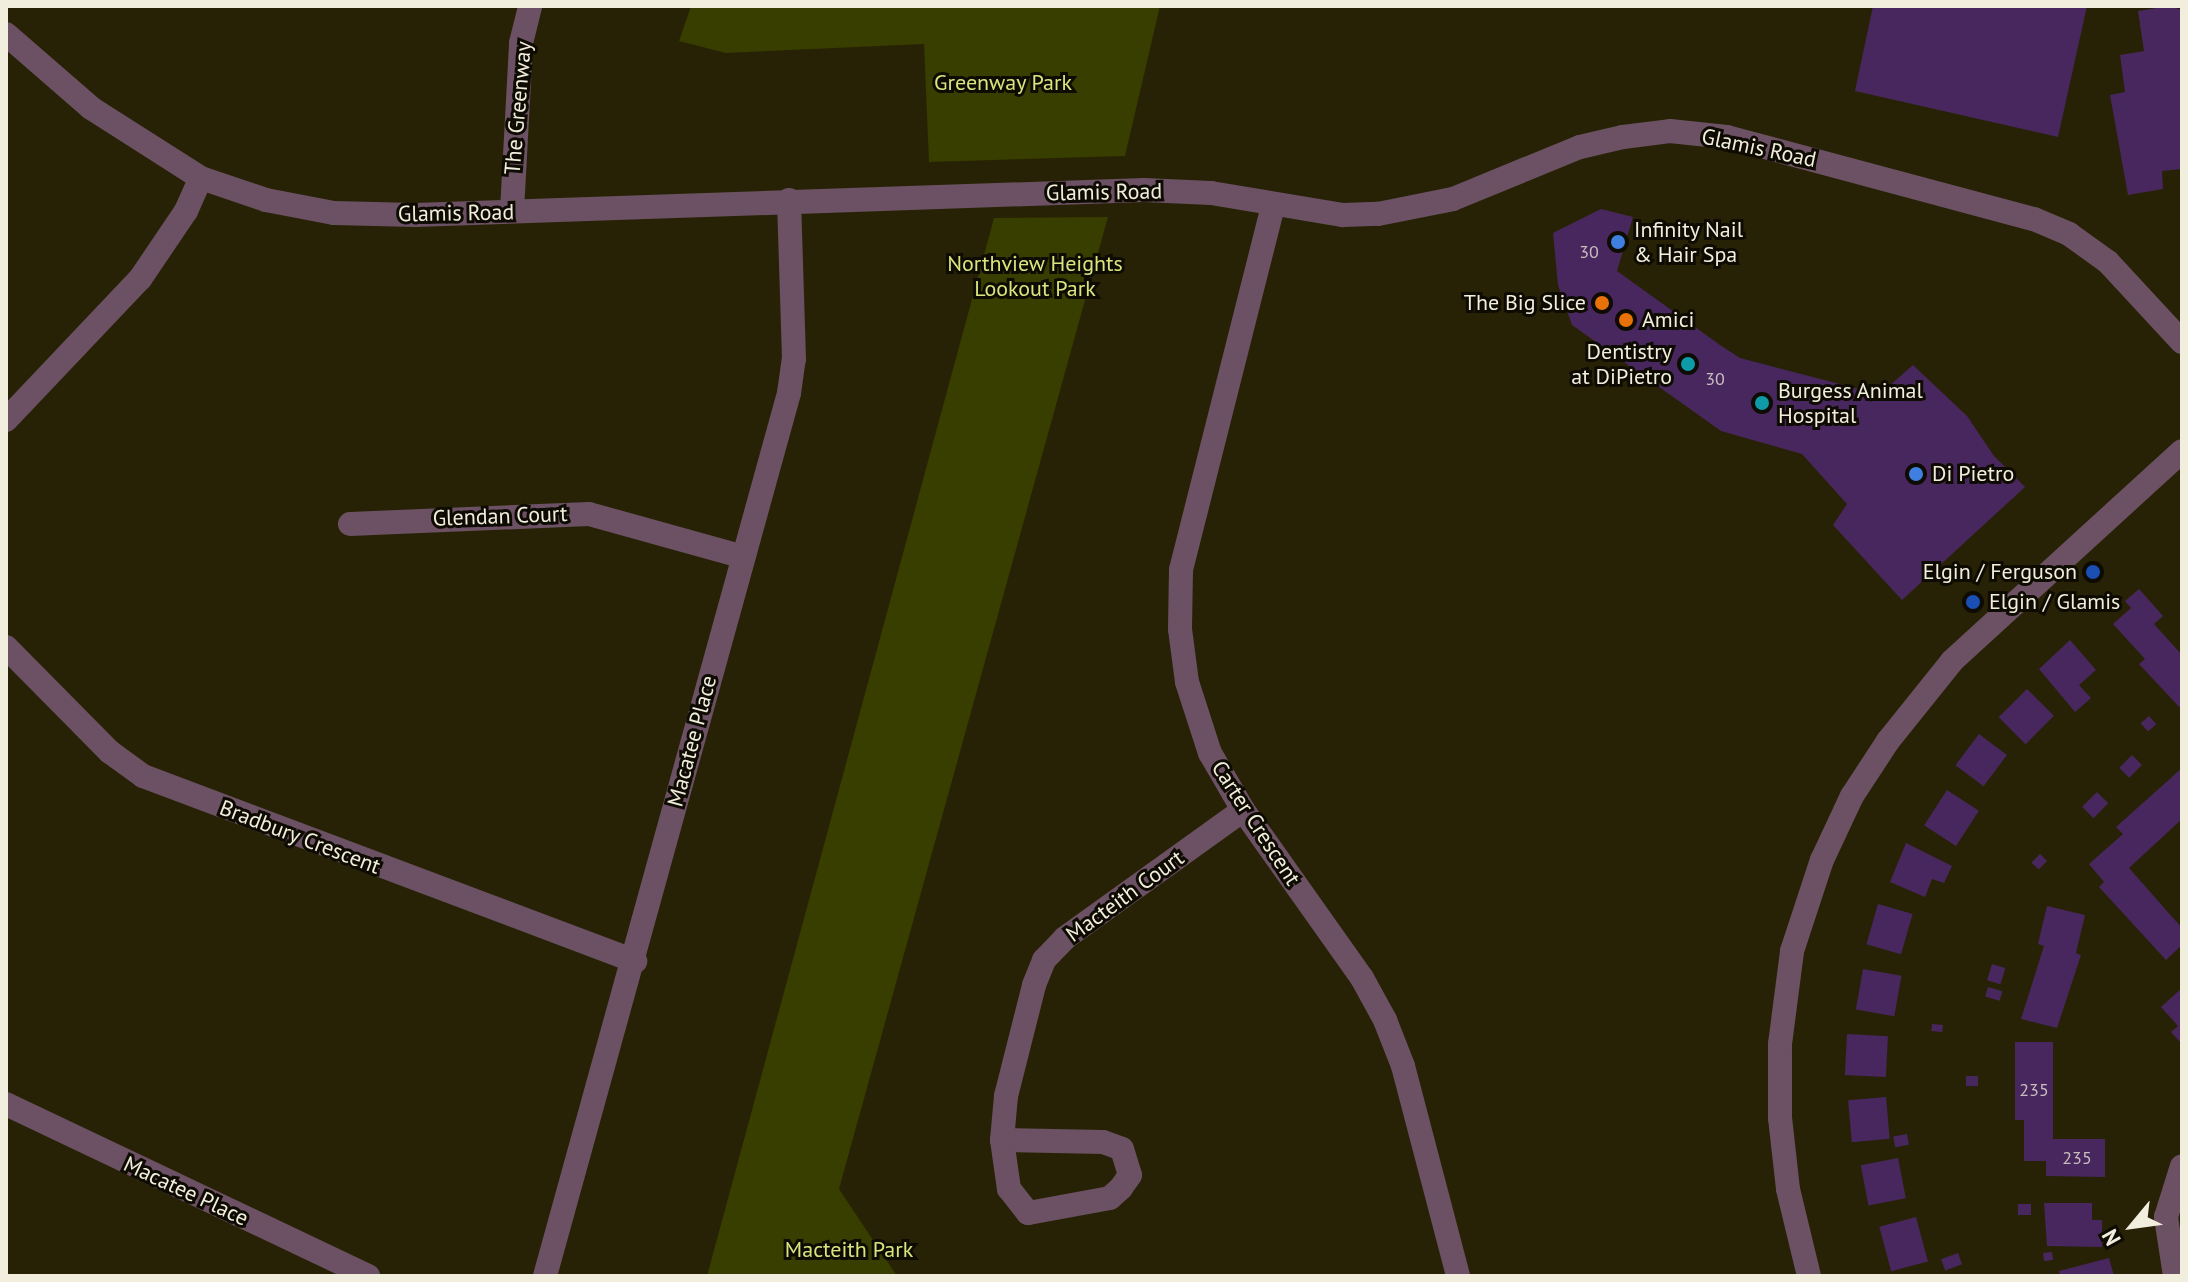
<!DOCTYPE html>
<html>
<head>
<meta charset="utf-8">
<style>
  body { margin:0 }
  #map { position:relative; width:2188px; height:1282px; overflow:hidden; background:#272205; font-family:"PT Sans",sans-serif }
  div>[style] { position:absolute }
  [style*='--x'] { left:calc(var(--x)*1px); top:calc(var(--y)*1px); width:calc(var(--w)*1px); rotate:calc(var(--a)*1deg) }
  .green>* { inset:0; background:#383d00 }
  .building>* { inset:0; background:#48275f; transform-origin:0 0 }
  .minor>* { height:24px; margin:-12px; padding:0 12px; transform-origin:12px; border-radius:12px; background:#6b5163 }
  .dots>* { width:22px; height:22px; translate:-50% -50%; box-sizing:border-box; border:4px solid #0e0b02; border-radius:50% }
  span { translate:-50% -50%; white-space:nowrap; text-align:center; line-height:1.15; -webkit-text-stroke:6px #0e0b02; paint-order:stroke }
  .number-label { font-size:18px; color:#c8bcbe }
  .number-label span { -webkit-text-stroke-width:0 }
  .park-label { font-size:22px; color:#d9e57e }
  .street-label { font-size:22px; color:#f2eede }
  .poi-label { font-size:22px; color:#f2eede }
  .left { translate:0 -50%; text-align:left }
  .right { translate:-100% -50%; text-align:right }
  .frame { position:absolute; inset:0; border:8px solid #f2eede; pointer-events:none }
  .north { position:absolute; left:2092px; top:1186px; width:80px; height:80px; -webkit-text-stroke:6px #0e0b02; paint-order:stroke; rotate:241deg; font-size:22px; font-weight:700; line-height:32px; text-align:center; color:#f2eede }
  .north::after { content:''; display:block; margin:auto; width:28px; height:36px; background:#f2eede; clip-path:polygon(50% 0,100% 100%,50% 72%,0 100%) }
</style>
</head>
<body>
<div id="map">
  <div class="green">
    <i style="clip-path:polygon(691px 6px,1160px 6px,1125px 156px,929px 162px,924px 44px,726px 53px,679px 41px)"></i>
    <i style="clip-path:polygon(1108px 217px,839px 1189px,897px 1276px,707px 1276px,994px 218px)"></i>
  </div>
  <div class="building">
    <i style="clip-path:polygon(1873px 6px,2087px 6px,2058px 137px,1855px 91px)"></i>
    <i style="clip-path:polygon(2169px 6px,2182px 10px,2182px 169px,2162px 171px,2163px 189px,2128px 195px,2110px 95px,2125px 92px,2120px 55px,2144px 51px,2138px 11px)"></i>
    <i style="clip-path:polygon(1601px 209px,1633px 217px,1617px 271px,1720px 345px,1740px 358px,1859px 389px,1871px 402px,1913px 365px,1967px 416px,1994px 456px,2025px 487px,1902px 600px,1833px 525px,1847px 504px,1802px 454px,1721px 431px,1572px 325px,1558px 285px,1553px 233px)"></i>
    <i style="clip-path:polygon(2139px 589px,2163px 616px,2154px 624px,2182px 655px,2182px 710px,2139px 664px,2145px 659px,2113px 624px,2131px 608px,2125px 601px)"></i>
    <i style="clip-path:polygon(2070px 640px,2096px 670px,2079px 685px,2091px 698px,2075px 712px,2039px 669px)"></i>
    <i style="left:2027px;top:689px;width:38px;height:40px;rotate:45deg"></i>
    <i style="left:2149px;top:716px;width:11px;height:11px;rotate:49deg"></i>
    <i style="left:1979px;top:734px;width:35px;height:39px;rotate:37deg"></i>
    <i style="left:2132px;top:755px;width:14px;height:18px;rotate:45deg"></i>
    <i style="clip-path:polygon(2182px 768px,2182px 819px,2129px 868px,2182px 928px,2182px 945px,2166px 960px,2099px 887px,2104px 882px,2089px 864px,2123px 834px,2116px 827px)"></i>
    <i style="left:1947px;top:790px;width:38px;height:42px;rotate:33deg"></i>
    <i style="left:2097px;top:792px;width:16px;height:21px;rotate:45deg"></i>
    <i style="clip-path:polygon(1906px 843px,1952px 866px,1944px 883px,1932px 879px,1925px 897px,1890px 882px)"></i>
    <i style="left:2040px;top:854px;width:10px;height:12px;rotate:45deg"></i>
    <i style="left:1878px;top:904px;width:36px;height:42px;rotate:16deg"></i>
    <i style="clip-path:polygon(2047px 906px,2085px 915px,2076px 953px,2081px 955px,2057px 1028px,2021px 1019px,2044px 946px,2038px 944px)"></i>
    <i style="left:1992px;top:964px;width:14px;height:17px;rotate:17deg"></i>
    <i style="left:1863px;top:969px;width:39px;height:41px;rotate:10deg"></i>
    <i style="left:1988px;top:987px;width:15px;height:10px;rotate:16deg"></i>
    <i style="clip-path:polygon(2182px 988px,2182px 1044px,2171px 1032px,2178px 1026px,2161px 1007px)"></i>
    <i style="left:1932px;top:1024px;width:11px;height:7px;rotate:5deg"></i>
    <i style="left:1847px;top:1034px;width:41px;height:41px;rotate:3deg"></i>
    <i style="clip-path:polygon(2015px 1042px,2053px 1042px,2053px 1139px,2105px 1139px,2105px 1177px,2046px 1176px,2046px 1161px,2024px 1161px,2024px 1120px,2015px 1120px)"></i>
    <i style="left:1966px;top:1076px;width:12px;height:10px"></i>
    <i style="left:1886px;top:1097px;width:42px;height:38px;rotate:85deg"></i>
    <i style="left:1907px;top:1134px;width:11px;height:14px;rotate:80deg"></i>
    <i style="left:1898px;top:1158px;width:41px;height:38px;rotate:79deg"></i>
    <i style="clip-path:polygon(2044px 1203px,2092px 1203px,2092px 1220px,2102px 1220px,2102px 1247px,2047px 1246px)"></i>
    <i style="left:2018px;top:1204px;width:13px;height:11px"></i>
    <i style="left:1916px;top:1217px;width:46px;height:38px;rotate:75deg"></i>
    <i style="left:2052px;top:1252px;width:8px;height:9px;rotate:83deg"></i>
    <i style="left:1958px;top:1253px;width:12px;height:18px;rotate:70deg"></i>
    <i style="clip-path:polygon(2109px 1258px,2114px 1276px,2060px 1276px,2059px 1271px)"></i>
  </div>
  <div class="minor">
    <i style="--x:6;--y:34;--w:113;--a:41"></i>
    <i style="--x:91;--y:108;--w:130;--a:32.5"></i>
    <i style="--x:201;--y:178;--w:69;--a:18.7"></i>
    <i style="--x:266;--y:200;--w:69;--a:10.8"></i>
    <i style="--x:334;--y:213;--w:81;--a:1.4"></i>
    <i style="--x:415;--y:215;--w:729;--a:-1.96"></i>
    <i style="--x:1144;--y:190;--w:67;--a:2.6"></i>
    <i style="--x:1211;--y:193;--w:134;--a:9.5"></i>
    <i style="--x:1343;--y:215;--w:35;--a:-2"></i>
    <i style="--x:1378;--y:214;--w:76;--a:-11.3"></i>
    <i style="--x:1453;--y:199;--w:137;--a:-22.3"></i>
    <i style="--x:1580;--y:147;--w:44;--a:-13.1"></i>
    <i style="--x:1623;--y:137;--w:47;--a:-7.3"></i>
    <i style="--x:1670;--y:131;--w:57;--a:6"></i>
    <i style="--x:1727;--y:137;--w:318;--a:15"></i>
    <i style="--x:2034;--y:219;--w:38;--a:23"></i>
    <i style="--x:2069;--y:234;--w:48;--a:35.7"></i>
    <i style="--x:2108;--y:262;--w:109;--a:47.2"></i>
    <i style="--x:1273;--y:206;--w:375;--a:104.2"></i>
    <i style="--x:1181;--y:570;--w:59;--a:91"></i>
    <i style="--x:1180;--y:629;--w:53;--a:82.5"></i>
    <i style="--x:1187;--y:682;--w:75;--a:72.1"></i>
    <i style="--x:1210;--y:753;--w:66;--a:59.9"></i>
    <i style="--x:1243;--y:810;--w:206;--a:54.7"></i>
    <i style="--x:1362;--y:978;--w:48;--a:61.3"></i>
    <i style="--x:1385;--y:1020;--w:49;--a:68.6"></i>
    <i style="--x:1403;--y:1066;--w:217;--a:75.3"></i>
    <i style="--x:512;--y:211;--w:168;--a:-86.9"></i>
    <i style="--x:521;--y:43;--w:38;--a:-76"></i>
    <i style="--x:6;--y:420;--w:195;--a:-46.5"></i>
    <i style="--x:140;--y:279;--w:82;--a:-55.9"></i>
    <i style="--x:186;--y:211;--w:36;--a:-66"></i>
    <i style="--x:350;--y:524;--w:239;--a:-2.4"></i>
    <i style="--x:589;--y:514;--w:157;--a:15.5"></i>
    <i style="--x:6;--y:647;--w:148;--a:45.3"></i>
    <i style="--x:110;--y:752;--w:41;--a:36"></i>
    <i style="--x:143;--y:776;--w:526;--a:20.61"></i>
    <i style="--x:6;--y:1104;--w:401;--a:25.4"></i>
    <i style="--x:1002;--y:1140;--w:101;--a:1.1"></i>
    <i style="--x:1103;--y:1142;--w:20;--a:20"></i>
    <i style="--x:1122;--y:1149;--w:27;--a:73"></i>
    <i style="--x:1130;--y:1175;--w:16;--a:125"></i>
    <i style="--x:1121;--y:1188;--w:15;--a:138"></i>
    <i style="--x:1110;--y:1198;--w:83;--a:169.6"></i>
    <i style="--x:1028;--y:1213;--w:31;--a:-128"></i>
    <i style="--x:1009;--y:1189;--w:49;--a:-98.1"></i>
    <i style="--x:1002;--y:1140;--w:44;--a:-84.8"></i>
    <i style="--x:1006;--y:1096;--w:114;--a:-75.8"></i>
    <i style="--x:1034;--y:985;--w:27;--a:-68"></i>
    <i style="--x:1044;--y:960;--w:30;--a:-46"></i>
    <i style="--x:1065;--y:938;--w:219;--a:-35.7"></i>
    <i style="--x:545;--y:1276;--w:916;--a:-74.55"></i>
    <i style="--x:789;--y:393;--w:34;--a:-82"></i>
    <i style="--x:794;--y:359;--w:159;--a:-91.8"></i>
    <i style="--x:1809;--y:1276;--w:89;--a:-103.6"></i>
    <i style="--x:1788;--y:1189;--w:71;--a:-96.4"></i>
    <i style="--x:1780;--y:1118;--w:74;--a:-90"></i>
    <i style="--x:1780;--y:1044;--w:94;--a:-82.6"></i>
    <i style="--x:1792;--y:951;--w:96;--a:-71.8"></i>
    <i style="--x:1822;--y:860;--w:71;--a:-64.9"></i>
    <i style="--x:1852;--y:796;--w:66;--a:-56.8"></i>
    <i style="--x:1888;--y:741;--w:102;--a:-51.3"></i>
    <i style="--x:1952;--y:661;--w:311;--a:-42.4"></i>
    <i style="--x:2175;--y:1276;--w:60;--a:-98.7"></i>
    <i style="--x:2166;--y:1217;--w:53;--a:-72.6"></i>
  </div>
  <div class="dots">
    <i style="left:1618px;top:242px;background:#3f7fe0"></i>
    <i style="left:1602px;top:303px;background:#e8710a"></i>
    <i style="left:1626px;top:320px;background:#e8710a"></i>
    <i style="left:1688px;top:364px;background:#0f9aa8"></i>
    <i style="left:1762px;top:403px;background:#0f9aa8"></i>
    <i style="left:1916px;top:474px;background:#3f7fe0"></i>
    <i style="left:2093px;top:572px;background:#1a4fb4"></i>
    <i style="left:1973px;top:602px;background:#1a4fb4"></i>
  </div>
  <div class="number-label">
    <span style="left:1589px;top:252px">30</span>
    <span style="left:1715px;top:379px">30</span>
    <span style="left:2034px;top:1090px">235</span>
    <span style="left:2077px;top:1158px">235</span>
  </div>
  <div class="park-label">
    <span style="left:1003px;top:83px">Greenway Park</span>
    <span style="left:1035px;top:276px">Northview Heights<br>Lookout Park</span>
    <span style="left:849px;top:1250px">Macteith Park</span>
  </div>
  <div class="street-label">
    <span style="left:518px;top:108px;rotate:-85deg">The Greenway</span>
    <span style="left:1759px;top:148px;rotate:12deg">Glamis Road</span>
    <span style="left:1104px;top:192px;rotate:-1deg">Glamis Road</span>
    <span style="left:456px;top:213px;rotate:-1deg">Glamis Road</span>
    <span style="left:500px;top:516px;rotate:-2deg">Glendan Court</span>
    <span style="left:692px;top:741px;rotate:-75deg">Macatee Place</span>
    <span style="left:1256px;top:823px;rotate:57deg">Carter Crescent</span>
    <span style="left:300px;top:837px;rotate:21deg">Bradbury Crescent</span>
    <span style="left:1125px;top:896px;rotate:-36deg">Macteith Court</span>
    <span style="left:186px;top:1191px;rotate:25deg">Macatee Place</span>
  </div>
  <div class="poi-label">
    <span class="left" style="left:1634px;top:242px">Infinity Nail<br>&amp; Hair Spa</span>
    <span class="right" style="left:1586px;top:303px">The Big Slice</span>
    <span class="left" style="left:1642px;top:320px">Amici</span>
    <span class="right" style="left:1672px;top:364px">Dentistry<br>at DiPietro</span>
    <span class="left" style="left:1778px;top:403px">Burgess Animal<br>Hospital</span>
    <span class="left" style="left:1932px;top:474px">Di Pietro</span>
    <span class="right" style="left:2077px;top:572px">Elgin / Ferguson</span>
    <span class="left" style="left:1989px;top:602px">Elgin / Glamis</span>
  </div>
  <div class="frame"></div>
  <div class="north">N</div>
</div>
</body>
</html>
